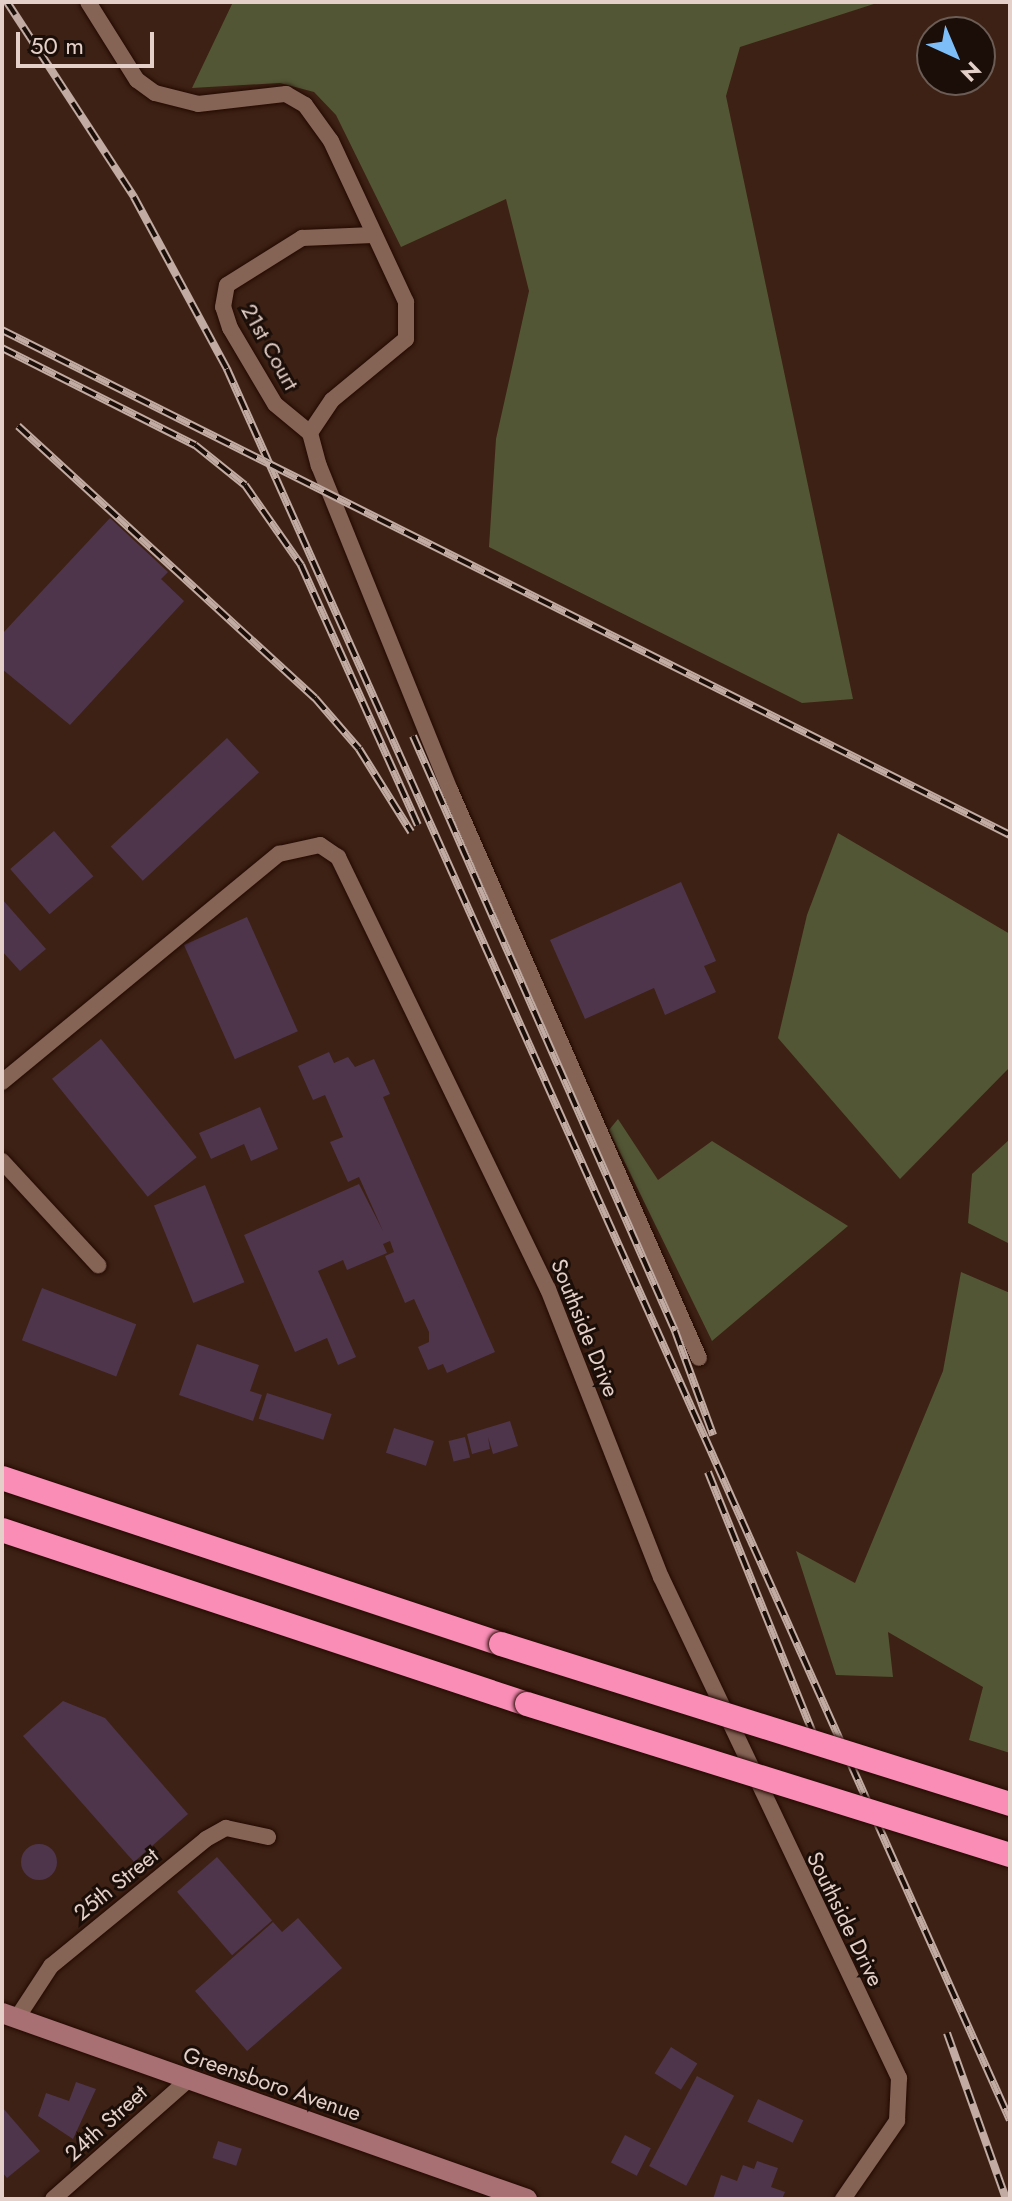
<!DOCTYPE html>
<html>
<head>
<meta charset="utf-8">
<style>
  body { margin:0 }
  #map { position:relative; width:1012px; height:2201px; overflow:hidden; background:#3d2114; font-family:Jost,sans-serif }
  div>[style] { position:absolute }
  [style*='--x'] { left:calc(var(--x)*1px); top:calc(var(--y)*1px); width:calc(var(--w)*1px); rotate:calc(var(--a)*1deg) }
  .forest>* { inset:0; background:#525635 }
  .building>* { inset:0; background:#4e354b; transform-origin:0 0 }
  .round { border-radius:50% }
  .roads { filter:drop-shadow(0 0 2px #230901) drop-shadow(0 0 2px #230901) }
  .street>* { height:16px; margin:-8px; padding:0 8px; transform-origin:8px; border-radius:8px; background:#856456 }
  .secondary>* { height:20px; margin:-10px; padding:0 10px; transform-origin:10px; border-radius:10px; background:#a87073 }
  .highway>* { height:24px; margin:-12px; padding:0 12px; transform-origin:12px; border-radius:12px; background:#f98db6 }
  .rail>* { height:8px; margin-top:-4px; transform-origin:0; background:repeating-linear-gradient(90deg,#1b0e09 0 15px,#c1aba2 0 30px); box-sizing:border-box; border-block:2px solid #c1aba2 }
  .bridges { filter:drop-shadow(0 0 2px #230901) drop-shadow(0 0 2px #230901) }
  .highway-bridge>* { height:24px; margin:-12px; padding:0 12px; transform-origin:12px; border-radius:12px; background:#f98db6 }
  span { translate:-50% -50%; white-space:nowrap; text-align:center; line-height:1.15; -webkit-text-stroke:6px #1b0e09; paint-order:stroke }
  .street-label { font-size:22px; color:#e4d0c8 }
  .frame { position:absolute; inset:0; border:4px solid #e4d0c8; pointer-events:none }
  .north { position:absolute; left:916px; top:16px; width:80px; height:80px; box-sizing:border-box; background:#1b0e09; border:2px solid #6b5c55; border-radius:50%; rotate:136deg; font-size:22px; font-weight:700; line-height:32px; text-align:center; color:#e4d0c8 }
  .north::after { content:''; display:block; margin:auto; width:28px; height:36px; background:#7dbef9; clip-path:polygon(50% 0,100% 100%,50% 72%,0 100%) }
  .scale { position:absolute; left:16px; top:32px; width:138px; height:36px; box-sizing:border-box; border:4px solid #e4d0c8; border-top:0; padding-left:10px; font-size:24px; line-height:28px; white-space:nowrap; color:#e4d0c8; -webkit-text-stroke:6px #1b0e09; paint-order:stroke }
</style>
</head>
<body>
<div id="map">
  <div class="forest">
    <i style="clip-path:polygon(233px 2px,880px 2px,740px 47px,726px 96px,853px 699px,802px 703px,489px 547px,496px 439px,529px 291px,506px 199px,401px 247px,336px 115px,314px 92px,280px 83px,192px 88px)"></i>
    <i style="clip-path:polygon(838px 833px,1010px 934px,1010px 1067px,900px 1179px,778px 1038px,807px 915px)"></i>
    <i style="clip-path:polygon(618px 1119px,658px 1180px,712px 1141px,848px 1226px,712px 1341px,609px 1130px)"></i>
    <i style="clip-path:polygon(1010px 1139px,1010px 1244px,968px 1223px,972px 1174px)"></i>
    <i style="clip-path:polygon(961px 1272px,1010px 1293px,1010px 1753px,969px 1740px,983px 1687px,888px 1632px,893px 1677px,836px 1675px,796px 1551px,855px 1583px,943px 1371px)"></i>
  </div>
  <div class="building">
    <i style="clip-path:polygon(110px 518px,168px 572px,161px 579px,184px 601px,70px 725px,2px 669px,2px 634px)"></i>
    <i style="left:227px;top:738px;width:47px;height:159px;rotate:47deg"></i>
    <i style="left:54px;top:831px;width:60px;height:58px;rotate:49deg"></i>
    <i style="clip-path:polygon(681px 882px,716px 961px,704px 966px,716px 992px,665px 1015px,654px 988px,585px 1019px,550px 940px)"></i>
    <i style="clip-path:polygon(2px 899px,46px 949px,20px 971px,2px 951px)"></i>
    <i style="left:247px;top:917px;width:125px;height:69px;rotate:66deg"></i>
    <i style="left:101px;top:1039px;width:152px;height:63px;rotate:51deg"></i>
    <i style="clip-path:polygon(329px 1052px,334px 1063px,348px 1057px,355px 1067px,374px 1059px,390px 1094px,383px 1097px,495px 1352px,447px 1373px,443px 1364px,428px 1370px,418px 1347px,429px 1342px,429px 1332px,414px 1299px,405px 1303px,385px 1256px,394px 1252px,390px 1241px,383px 1244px,387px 1253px,347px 1270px,343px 1260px,318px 1271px,356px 1357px,338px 1365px,327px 1338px,295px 1352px,244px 1235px,359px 1184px,383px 1231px,359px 1177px,348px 1182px,330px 1142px,343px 1137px,325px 1095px,313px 1100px,298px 1066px)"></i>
    <i style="clip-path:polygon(260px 1107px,278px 1149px,251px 1161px,244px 1144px,211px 1159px,199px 1133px)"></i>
    <i style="left:205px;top:1185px;width:105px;height:55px;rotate:68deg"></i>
    <i style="left:42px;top:1288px;width:101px;height:56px;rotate:21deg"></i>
    <i style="clip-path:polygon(197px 1344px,259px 1365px,250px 1391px,262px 1395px,253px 1421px,179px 1395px)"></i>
    <i style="left:267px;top:1393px;width:68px;height:27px;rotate:18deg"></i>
    <i style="clip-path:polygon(510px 1421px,518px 1446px,493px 1454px,488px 1437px,490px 1449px,472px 1454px,467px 1434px)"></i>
    <i style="left:394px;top:1428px;width:42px;height:26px;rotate:18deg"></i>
    <i style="left:465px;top:1437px;width:21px;height:17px;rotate:76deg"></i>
    <i style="clip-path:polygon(63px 1701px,105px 1718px,188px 1814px,134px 1862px,23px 1736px)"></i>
    <i class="round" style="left:21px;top:1844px;width:36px;height:36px"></i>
    <i style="left:217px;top:1857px;width:84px;height:53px;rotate:49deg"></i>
    <i style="clip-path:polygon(298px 1918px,342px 1968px,247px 2051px,195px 1991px,273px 1922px,282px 1932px)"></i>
    <i style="left:671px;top:2047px;width:31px;height:31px;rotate:32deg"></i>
    <i style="left:697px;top:2076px;width:42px;height:102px;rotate:28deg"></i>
    <i style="clip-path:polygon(76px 2082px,96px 2089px,73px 2139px,38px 2116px,46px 2093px,69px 2101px)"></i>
    <i style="left:758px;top:2099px;width:50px;height:25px;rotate:25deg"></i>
    <i style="clip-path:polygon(2px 2107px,40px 2151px,7px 2178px,2px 2172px)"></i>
    <i style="left:625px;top:2135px;width:29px;height:31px;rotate:27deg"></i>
    <i style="left:218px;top:2141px;width:25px;height:18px;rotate:18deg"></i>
    <i style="clip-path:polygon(757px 2161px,778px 2168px,771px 2187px,785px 2192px,782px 2199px,713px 2199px,721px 2175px,737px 2181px,743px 2165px,754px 2169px)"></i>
  </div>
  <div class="roads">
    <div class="street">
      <i style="--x:88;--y:2;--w:92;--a:57.9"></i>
      <i style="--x:137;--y:80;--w:22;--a:36"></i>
      <i style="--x:155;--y:93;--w:44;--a:14.3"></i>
      <i style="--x:198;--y:104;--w:89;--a:-6.5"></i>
      <i style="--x:286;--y:94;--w:22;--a:30"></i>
      <i style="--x:305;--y:105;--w:44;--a:54.2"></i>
      <i style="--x:331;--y:141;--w:178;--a:65"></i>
      <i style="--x:406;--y:302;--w:37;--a:90"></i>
      <i style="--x:406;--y:339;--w:96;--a:140.5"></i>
      <i style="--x:332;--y:400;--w:40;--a:124"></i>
      <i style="--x:310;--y:433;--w:34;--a:75"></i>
      <i style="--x:319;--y:466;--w:349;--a:68"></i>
      <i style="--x:450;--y:790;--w:620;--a:66.33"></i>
      <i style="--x:310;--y:433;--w:45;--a:-140.4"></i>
      <i style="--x:275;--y:404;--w:88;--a:-120.6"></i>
      <i style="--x:230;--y:328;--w:22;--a:-108"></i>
      <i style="--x:223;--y:307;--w:22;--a:-80"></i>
      <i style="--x:227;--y:285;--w:89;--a:-32.1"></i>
      <i style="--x:302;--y:238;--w:71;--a:-2.4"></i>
      <i style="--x:2;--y:1082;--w:359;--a:-39.5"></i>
      <i style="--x:279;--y:854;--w:42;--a:-12.4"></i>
      <i style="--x:320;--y:845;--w:22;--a:34"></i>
      <i style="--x:338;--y:857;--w:480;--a:64.1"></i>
      <i style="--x:548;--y:1289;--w:309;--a:68.6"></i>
      <i style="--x:661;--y:1577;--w:555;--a:64.59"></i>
      <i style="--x:899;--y:2078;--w:43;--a:92.7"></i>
      <i style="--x:897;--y:2121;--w:95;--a:124.7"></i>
      <i style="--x:2;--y:1161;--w:142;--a:47.3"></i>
      <i style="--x:17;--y:2018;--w:62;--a:-56.8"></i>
      <i style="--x:51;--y:1966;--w:200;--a:-39.3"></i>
      <i style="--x:206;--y:1839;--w:23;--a:-29"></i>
      <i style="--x:226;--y:1828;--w:43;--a:12.1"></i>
      <i style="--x:53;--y:2199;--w:180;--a:-41.4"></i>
    </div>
    <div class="secondary">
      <i style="--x:2;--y:2013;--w:557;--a:19.51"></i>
    </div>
    <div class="highway">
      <i style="--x:2;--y:1478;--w:526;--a:18.4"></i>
      <i style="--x:2;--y:1530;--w:553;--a:18.34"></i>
    </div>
  </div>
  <div class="rail">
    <i style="--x:7;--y:2;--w:233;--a:56.9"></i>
    <i style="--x:134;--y:197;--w:196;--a:61.6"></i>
    <i style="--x:227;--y:369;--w:1918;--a:65.91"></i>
    <i style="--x:2;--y:330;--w:1127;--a:26.61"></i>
    <i style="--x:2;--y:348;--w:216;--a:26.7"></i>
    <i style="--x:195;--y:445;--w:64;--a:38.7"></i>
    <i style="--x:245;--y:485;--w:98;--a:55"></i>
    <i style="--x:301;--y:565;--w:285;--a:65.8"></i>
    <i style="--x:18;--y:426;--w:403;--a:42.5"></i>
    <i style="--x:315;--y:698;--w:67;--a:49.2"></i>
    <i style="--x:359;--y:749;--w:98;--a:57.9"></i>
    <i style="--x:413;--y:736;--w:650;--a:66.23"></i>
    <i style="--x:675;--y:1331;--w:111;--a:69.9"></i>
    <i style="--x:708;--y:1472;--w:287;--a:68.1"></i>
    <i style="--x:947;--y:2033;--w:176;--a:70.4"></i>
  </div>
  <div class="bridges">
    <div class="highway-bridge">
      <i style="--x:501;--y:1644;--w:534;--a:17.45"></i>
      <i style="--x:527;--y:1704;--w:506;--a:17.36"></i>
    </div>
  </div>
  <div class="street-label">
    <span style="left:270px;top:347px;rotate:61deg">21st Court</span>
    <span style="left:585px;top:1328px;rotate:68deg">Southside Drive</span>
    <span style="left:116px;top:1884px;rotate:-39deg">25th Street</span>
    <span style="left:845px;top:1919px;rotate:64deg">Southside Drive</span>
    <span style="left:272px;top:2084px;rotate:19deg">Greensboro Avenue</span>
    <span style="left:106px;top:2123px;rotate:-42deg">24th Street</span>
  </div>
  <div class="frame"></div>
  <div class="north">N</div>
  <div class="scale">50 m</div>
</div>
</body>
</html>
